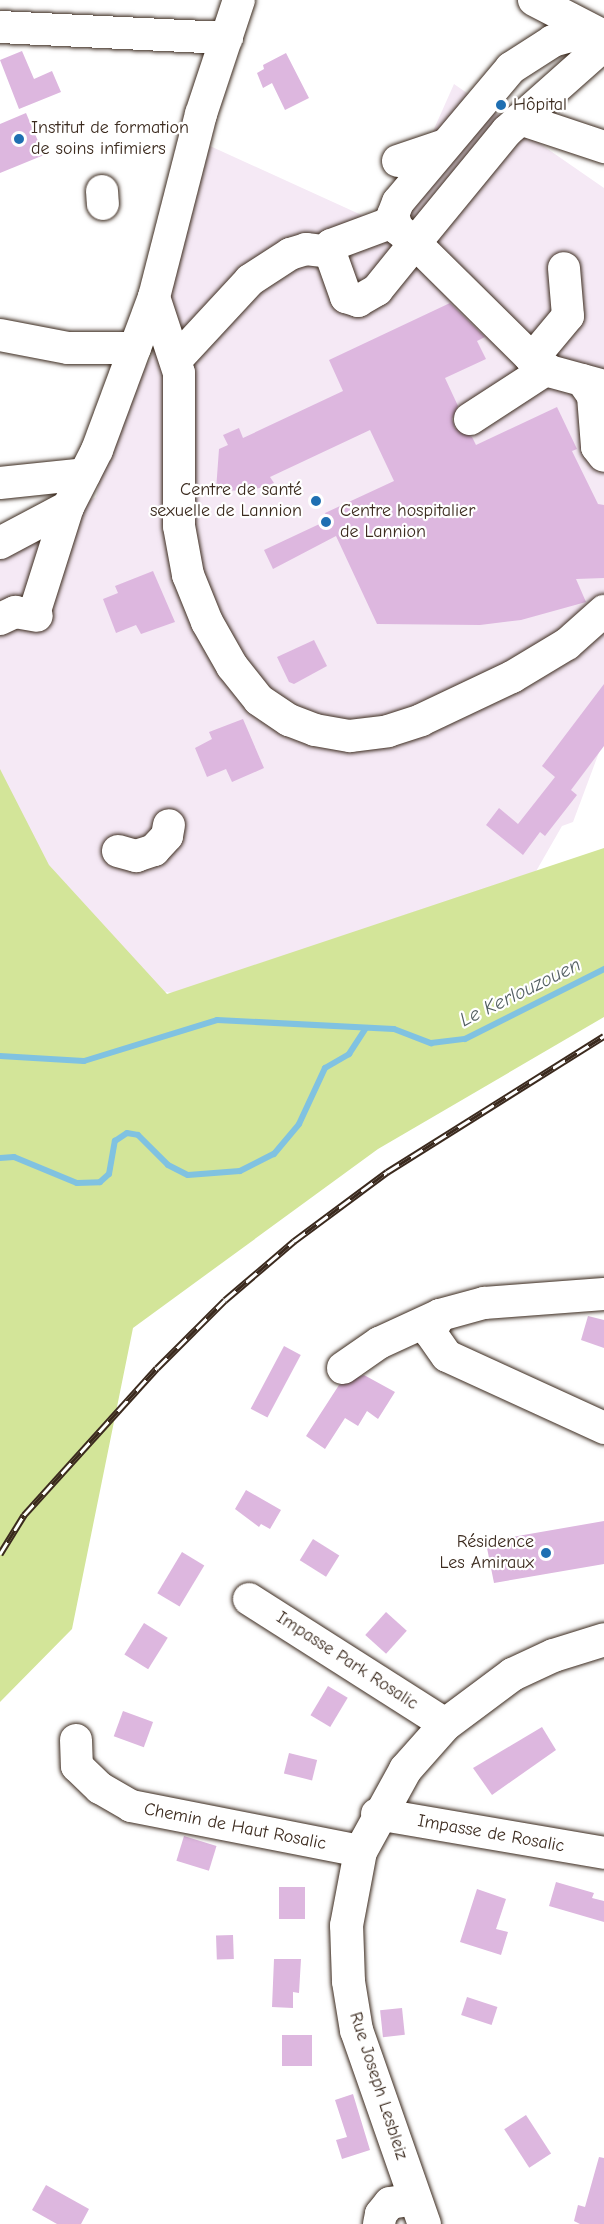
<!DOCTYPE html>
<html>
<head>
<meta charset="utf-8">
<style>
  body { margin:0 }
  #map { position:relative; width:604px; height:2224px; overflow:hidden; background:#fff; font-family:"Comic Neue",sans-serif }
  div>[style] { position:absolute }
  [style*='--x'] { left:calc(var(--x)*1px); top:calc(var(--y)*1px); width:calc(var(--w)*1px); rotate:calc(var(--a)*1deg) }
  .built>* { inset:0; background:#f5e9f5 }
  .green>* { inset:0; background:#d3e599 }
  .stream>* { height:6px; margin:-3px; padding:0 3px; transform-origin:3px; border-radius:3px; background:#80c2e1 }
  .building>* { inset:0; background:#ddb7df; transform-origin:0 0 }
  .roads { filter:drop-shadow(0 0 2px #3b2a1e) drop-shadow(0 0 2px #3b2a1e) }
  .minor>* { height:32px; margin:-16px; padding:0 16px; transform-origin:16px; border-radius:16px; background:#fff }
  .major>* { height:33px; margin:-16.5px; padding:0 16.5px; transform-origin:16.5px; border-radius:16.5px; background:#fff }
  .rail>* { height:7px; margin-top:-3.5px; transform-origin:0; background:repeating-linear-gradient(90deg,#fff 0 14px,#3b2a1e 0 28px); box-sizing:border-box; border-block:2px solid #3b2a1e }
  .dots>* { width:16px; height:16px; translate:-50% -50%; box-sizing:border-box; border:3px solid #fff; border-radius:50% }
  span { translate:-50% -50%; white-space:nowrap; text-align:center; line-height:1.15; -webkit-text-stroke:4.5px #fff; paint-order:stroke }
  .poi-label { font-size:18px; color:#3b2a1e }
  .left { translate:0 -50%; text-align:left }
  .right { translate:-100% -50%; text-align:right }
  .street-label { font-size:18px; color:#3b2a1e }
  .water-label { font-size:20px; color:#535f62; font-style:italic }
</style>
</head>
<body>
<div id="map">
  <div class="built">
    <i style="clip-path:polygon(454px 84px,604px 188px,604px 739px,573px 822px,562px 826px,523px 894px,182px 994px,78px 982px,0 776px,0 547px,96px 497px,112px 421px,155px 351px,210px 146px,390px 228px)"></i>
  </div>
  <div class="green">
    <i style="clip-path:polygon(0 769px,49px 865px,167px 994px,604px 848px,604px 1017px,378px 1149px,133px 1328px,72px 1629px,0 1702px)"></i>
  </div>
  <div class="stream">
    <i style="--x:0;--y:1056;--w:84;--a:3.4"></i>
    <i style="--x:84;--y:1061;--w:139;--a:-17.1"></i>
    <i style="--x:217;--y:1020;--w:177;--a:2.9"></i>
    <i style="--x:394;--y:1029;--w:40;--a:21"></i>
    <i style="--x:431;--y:1043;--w:34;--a:-7"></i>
    <i style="--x:465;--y:1039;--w:156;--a:-26.7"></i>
    <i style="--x:0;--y:1158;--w:14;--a:-4"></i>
    <i style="--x:14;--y:1157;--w:68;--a:22.4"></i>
    <i style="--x:77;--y:1183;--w:23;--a:-2"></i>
    <i style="--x:100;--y:1182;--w:12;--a:-42"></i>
    <i style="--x:109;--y:1174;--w:34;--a:-80"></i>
    <i style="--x:115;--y:1141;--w:14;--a:-34"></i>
    <i style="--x:127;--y:1133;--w:11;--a:10"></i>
    <i style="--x:138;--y:1135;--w:42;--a:45"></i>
    <i style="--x:168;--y:1165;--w:22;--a:27"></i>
    <i style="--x:188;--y:1175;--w:52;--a:-4.4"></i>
    <i style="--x:240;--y:1171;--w:38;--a:-27"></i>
    <i style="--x:274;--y:1154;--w:39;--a:-50"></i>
    <i style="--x:299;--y:1124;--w:62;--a:-65.1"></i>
    <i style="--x:325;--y:1068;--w:28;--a:-30"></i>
    <i style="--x:349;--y:1054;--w:30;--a:-57"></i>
  </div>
  <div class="building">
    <i style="clip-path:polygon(22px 51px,34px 79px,52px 71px,61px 92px,19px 109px,0 60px)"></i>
    <i style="clip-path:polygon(286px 53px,309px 98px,285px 110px,272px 83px,263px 88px,257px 73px,264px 69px,263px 65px)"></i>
    <i style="clip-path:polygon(26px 113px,44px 155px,0 173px,0 124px)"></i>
    <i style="clip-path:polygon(450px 303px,485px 337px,477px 341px,486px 359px,445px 378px,458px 406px,452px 419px,455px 428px,472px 437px,476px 445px,557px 407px,577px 449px,572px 451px,598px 504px,604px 505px,604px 578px,576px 579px,586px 602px,521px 620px,480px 625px,377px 624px,336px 536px,273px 569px,264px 550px,328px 520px,325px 513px,394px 481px,370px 430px,270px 477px,274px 483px,250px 491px,216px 490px,219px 449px,228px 445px,223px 435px,239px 428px,243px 438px,343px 391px,329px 360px)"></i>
    <i style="clip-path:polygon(153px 571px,175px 622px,141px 634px,136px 625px,116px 633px,103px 599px,118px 593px,115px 586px)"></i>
    <i style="clip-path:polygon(314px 640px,327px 666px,294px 684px,289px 682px,277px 657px)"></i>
    <i style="clip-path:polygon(604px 684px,604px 746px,571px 790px,577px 795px,545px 836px,540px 832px,523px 855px,486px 825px,499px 808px,518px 824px,555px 777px,542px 766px)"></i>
    <i style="clip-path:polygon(243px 719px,264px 768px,232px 782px,226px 769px,207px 777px,195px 748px,212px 739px,209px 732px)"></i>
    <i style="clip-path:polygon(588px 1316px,604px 1320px,604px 1348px,581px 1340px)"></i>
    <i style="left:284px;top:1346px;width:19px;height:71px;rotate:28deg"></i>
    <i style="clip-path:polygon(364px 1375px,395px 1392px,378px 1419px,367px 1411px,358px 1426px,345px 1418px,325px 1449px,306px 1436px,339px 1385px)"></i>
    <i style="clip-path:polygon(246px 1490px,281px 1510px,270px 1529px,261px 1524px,259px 1527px,235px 1509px)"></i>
    <i style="clip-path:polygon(604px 1521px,604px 1564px,494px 1583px,487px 1548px,511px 1543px,512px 1537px)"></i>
    <i style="left:313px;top:1539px;width:31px;height:25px;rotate:32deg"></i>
    <i style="left:182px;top:1552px;width:26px;height:48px;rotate:31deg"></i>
    <i style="left:386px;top:1612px;width:28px;height:31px;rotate:42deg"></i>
    <i style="left:144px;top:1623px;width:28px;height:37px;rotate:32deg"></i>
    <i style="left:328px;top:1686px;width:23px;height:34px;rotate:31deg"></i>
    <i style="left:123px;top:1711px;width:32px;height:27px;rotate:20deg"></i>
    <i style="clip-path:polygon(542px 1727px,556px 1750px,492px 1795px,473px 1768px)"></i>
    <i style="left:289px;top:1753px;width:29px;height:21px;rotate:14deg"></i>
    <i style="left:184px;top:1836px;width:34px;height:26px;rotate:17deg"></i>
    <i style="clip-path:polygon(556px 1882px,594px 1893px,592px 1898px,604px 1901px,604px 1922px,549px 1906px)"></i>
    <i style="left:305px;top:1887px;width:32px;height:26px;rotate:90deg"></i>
    <i style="clip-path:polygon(477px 1889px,506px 1899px,496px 1929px,508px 1932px,501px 1955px,460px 1942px)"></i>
    <i style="left:233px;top:1935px;width:24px;height:17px;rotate:88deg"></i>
    <i style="clip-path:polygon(274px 1959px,301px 1959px,299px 1993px,293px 1992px,293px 2008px,272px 2007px)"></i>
    <i style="left:467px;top:1997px;width:32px;height:19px;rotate:18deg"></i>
    <i style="left:402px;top:2008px;width:27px;height:22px;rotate:84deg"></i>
    <i style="left:282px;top:2035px;width:30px;height:31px"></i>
    <i style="clip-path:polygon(353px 2094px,370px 2150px,342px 2159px,336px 2140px,347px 2137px,335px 2100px)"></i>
    <i style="left:526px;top:2115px;width:46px;height:26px;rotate:57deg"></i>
    <i style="clip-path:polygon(599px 2157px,604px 2158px,604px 2224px,580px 2224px,574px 2221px,578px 2205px,585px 2207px)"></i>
    <i style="clip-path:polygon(46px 2185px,89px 2209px,81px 2224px,57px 2224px,32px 2210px)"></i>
  </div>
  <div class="roads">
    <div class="minor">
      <i style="--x:534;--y:0;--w:74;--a:27.3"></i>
      <i style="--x:0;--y:27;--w:227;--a:2.8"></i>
      <i style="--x:604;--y:39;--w:34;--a:-175"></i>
      <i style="--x:570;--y:36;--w:18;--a:164"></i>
      <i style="--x:553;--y:41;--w:50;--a:147.3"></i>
      <i style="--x:511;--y:68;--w:175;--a:130.1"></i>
      <i style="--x:398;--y:202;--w:14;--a:111"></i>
      <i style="--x:393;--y:215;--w:14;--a:73"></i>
      <i style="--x:397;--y:228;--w:23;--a:40"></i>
      <i style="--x:415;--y:243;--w:145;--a:-50.6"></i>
      <i style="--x:507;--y:131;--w:130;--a:-41.6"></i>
      <i style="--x:520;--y:119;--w:89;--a:18.4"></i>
      <i style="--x:398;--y:161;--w:50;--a:-18.8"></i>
      <i style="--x:102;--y:191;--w:13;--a:86"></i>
      <i style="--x:393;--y:222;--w:66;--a:159.6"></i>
      <i style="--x:331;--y:245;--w:7;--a:98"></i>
      <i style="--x:330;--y:252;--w:48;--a:70.4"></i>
      <i style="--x:346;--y:297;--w:13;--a:18"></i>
      <i style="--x:358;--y:301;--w:22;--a:-30"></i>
      <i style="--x:377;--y:290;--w:60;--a:-51"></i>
      <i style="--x:415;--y:243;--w:162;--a:44.7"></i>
      <i style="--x:530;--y:357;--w:24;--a:36"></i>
      <i style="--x:549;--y:371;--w:57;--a:15.3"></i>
      <i style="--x:154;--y:297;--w:80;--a:71.8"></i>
      <i style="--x:179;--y:373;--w:153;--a:90"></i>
      <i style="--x:179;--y:526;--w:50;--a:79.6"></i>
      <i style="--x:188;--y:575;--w:51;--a:68"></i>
      <i style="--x:207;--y:622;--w:51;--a:60.4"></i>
      <i style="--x:232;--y:666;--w:43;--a:51.5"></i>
      <i style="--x:259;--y:700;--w:36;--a:34"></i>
      <i style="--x:289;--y:720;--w:28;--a:21"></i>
      <i style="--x:315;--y:730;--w:36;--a:10"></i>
      <i style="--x:350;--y:736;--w:38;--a:-7"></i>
      <i style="--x:388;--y:731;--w:35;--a:-18"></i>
      <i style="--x:421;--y:720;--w:101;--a:-25.3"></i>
      <i style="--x:512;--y:677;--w:64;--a:-31"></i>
      <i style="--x:567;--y:644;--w:50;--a:-41.7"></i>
      <i style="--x:0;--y:335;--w:69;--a:10.8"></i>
      <i style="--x:68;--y:348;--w:67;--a:0"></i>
      <i style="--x:532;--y:359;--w:56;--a:-50.1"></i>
      <i style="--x:568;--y:316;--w:48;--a:-94.8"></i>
      <i style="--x:176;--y:360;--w:109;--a:-47.2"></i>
      <i style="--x:250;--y:280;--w:48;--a:-33"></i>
      <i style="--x:290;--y:254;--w:17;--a:-17"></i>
      <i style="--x:306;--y:249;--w:24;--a:7"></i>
      <i style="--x:582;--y:380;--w:19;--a:55"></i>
      <i style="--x:593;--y:396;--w:51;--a:85.5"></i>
      <i style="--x:597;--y:447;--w:11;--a:52"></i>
      <i style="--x:470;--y:419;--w:92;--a:-33"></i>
      <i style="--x:0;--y:483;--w:85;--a:-6"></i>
      <i style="--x:0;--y:543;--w:77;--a:-27.9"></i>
      <i style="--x:68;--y:507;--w:64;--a:-63"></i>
      <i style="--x:97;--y:450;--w:163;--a:-69.6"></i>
      <i style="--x:154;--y:297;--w:189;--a:-75.6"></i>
      <i style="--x:201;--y:114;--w:120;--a:-71.6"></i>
      <i style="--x:34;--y:614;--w:112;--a:-72.4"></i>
      <i style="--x:0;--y:619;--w:17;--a:-25"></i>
      <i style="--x:15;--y:612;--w:22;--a:10"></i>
      <i style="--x:118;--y:851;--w:19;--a:16"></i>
      <i style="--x:136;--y:856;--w:19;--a:-18"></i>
      <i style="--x:154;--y:850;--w:19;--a:-47"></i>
      <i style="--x:167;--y:836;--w:11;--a:-80"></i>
      <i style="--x:440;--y:1315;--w:20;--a:120"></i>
      <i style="--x:430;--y:1332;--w:29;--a:55"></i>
      <i style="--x:447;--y:1356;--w:173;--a:24.6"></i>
      <i style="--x:343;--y:1368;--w:44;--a:-34.8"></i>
      <i style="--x:379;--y:1343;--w:67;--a:-24.7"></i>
      <i style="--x:440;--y:1315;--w:46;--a:-15.3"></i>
      <i style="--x:484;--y:1303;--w:120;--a:-4.3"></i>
      <i style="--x:249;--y:1599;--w:232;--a:32.5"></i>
      <i style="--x:76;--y:1740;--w:26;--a:88"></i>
      <i style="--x:77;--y:1766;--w:32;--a:44"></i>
      <i style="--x:100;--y:1788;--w:36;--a:30"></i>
      <i style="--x:131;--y:1806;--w:233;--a:11.1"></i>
      <i style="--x:377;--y:1814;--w:230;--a:9.7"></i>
      <i style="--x:379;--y:2224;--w:10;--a:-79"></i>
      <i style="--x:381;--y:2214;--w:14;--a:-51"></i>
      <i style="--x:390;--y:2203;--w:24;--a:-9"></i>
    </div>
    <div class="major">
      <i style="--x:424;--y:2224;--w:206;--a:-109.3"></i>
      <i style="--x:356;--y:2030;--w:50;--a:-99.3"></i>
      <i style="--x:348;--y:1981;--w:56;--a:-92"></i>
      <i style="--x:346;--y:1925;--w:75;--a:-79.3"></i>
      <i style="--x:360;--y:1851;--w:94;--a:-61.2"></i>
      <i style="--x:405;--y:1769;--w:60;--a:-48.4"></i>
      <i style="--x:445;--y:1724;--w:84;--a:-36.7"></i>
      <i style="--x:512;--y:1674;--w:45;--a:-24.9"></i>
      <i style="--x:553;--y:1655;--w:53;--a:-17.4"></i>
    </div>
  </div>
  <div class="rail">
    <i style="--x:0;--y:1554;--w:46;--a:-58.4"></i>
    <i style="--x:24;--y:1515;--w:198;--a:-47.9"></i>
    <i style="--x:157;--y:1368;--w:96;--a:-45"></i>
    <i style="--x:225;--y:1300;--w:91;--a:-40.5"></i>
    <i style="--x:294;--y:1241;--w:116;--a:-36.6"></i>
    <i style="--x:387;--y:1172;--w:256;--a:-32.1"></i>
  </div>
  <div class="dots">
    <i style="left:501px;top:105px;background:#1f6fb2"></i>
    <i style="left:19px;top:139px;background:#1f6fb2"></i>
    <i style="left:316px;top:501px;background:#1f6fb2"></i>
    <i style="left:326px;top:522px;background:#1f6fb2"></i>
    <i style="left:546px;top:1553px;background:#1f6fb2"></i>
  </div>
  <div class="poi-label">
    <span class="left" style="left:513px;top:105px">Hôpital</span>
    <span class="left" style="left:31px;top:139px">Institut de formation<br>de soins infimiers</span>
    <span class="right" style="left:302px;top:501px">Centre de santé<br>sexuelle de Lannion</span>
    <span class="left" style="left:340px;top:522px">Centre hospitalier<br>de Lannion</span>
    <span class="right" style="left:534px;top:1553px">Résidence<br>Les Amiraux</span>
  </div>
  <div class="street-label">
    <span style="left:347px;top:1661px;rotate:33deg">Impasse Park Rosalic</span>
    <span style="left:235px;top:1827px;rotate:11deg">Chemin de Haut Rosalic</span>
    <span style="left:491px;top:1834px;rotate:10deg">Impasse de Rosalic</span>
    <span style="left:378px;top:2086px;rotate:72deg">Rue Joseph Lesbleiz</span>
  </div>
  <div class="water-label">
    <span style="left:520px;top:992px;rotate:-26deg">Le Kerlouzouen</span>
  </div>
</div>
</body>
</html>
